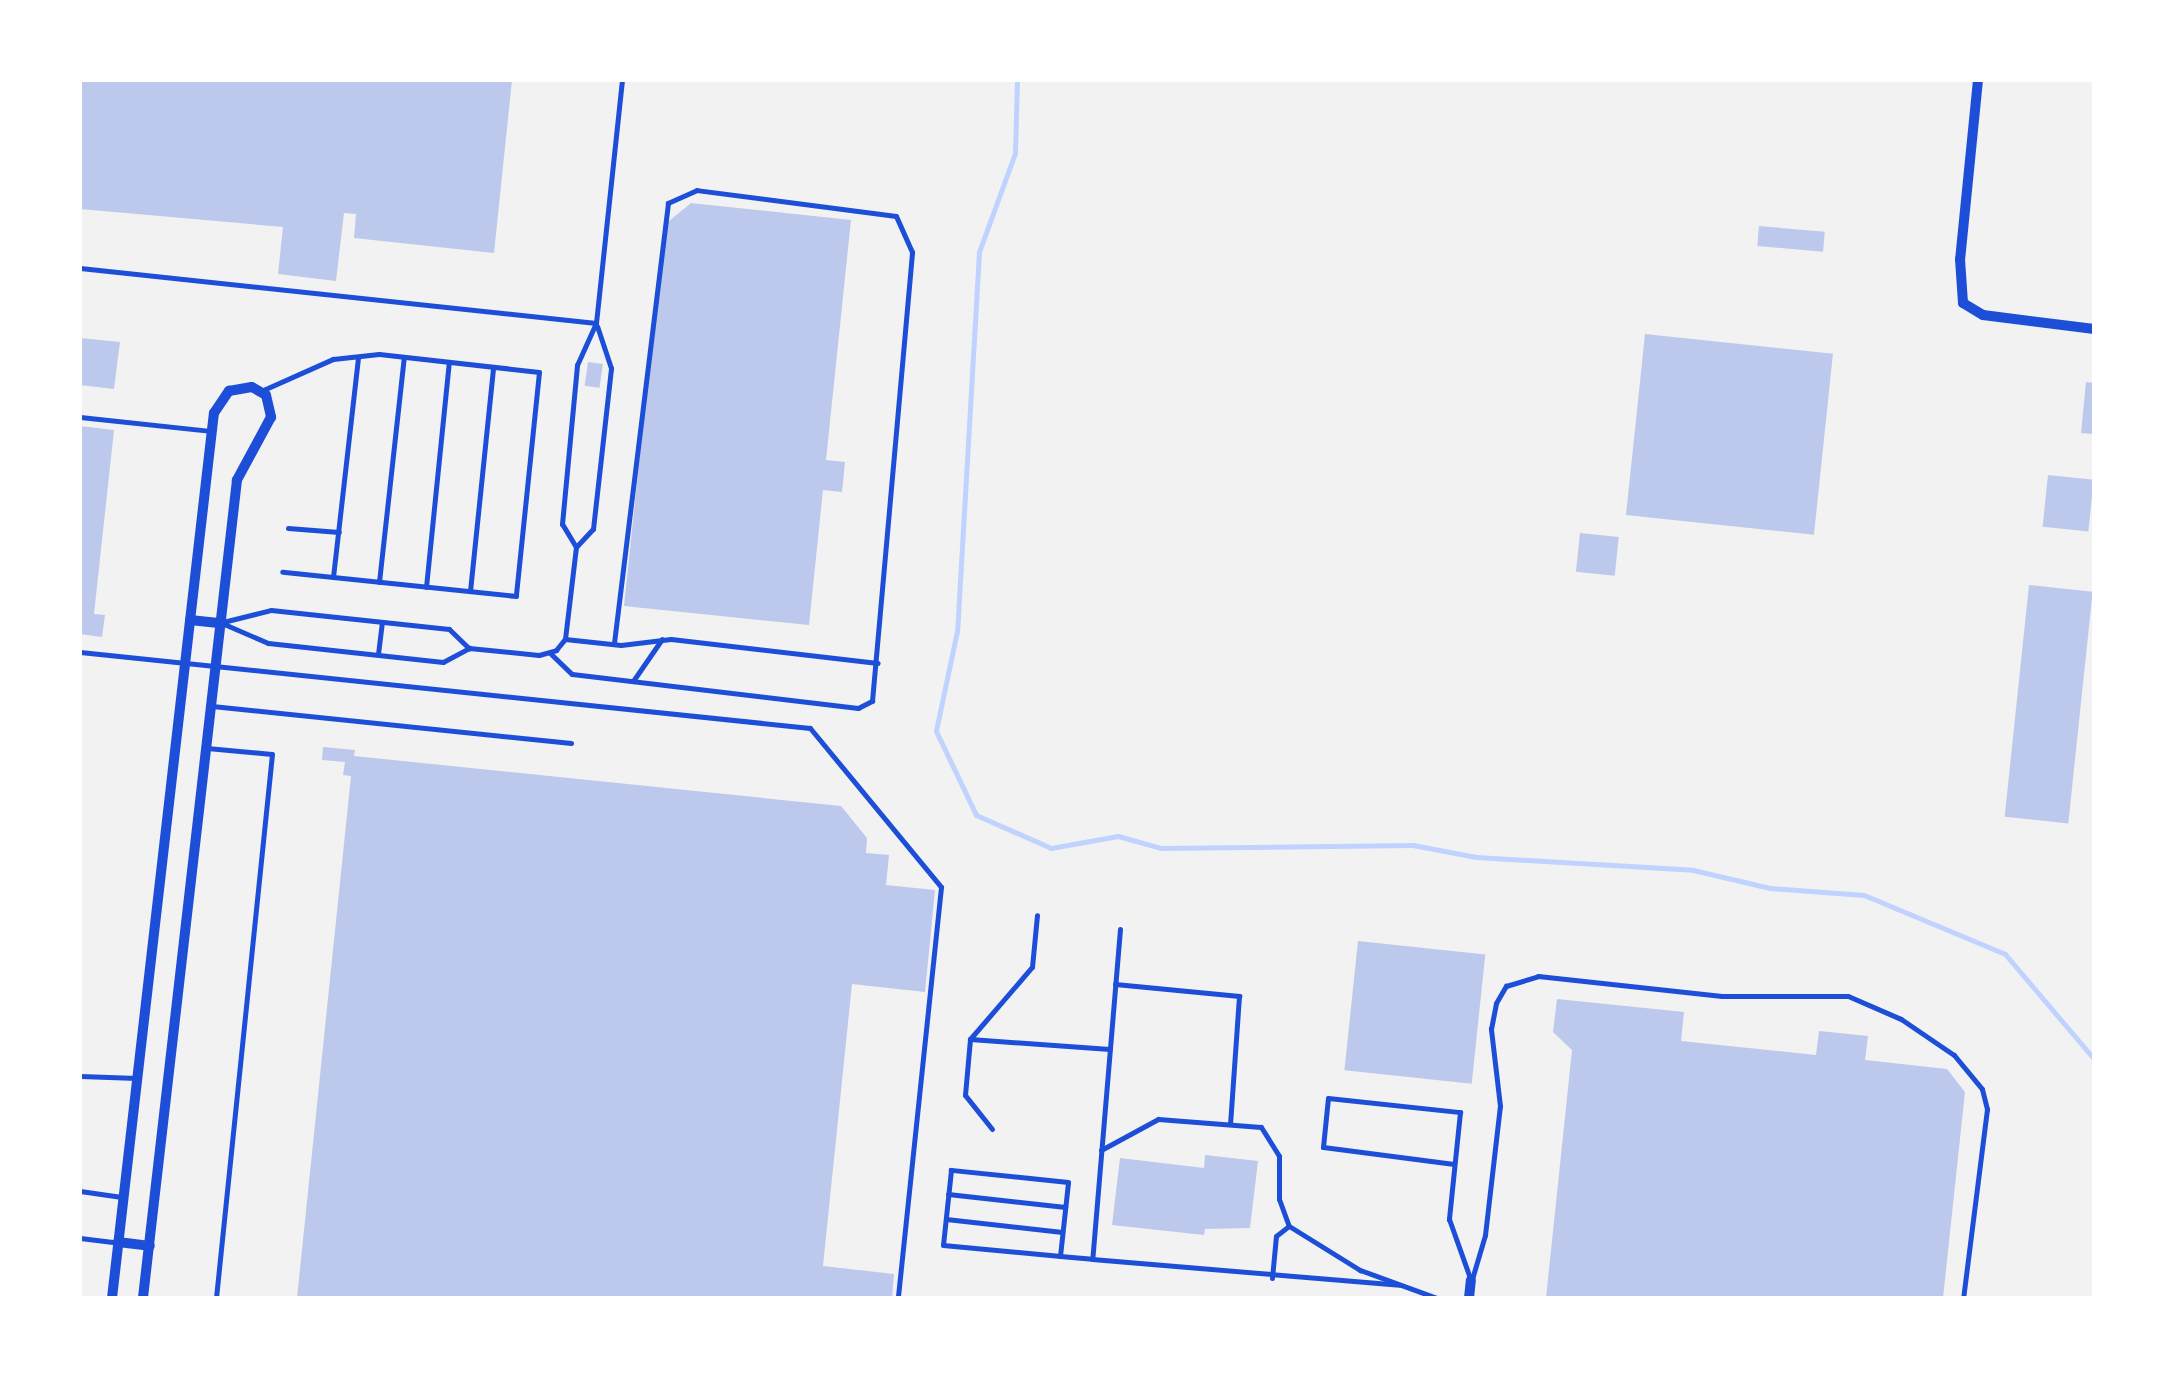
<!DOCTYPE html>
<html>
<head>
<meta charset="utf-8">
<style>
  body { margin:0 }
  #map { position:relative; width:2174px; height:1378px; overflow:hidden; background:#f2f2f2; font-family:"Archivo Narrow",sans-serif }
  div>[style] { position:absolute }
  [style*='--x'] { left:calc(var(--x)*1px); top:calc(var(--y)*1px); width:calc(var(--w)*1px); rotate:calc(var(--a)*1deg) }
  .stream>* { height:5px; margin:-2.5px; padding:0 2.5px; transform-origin:2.5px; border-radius:2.5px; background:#bfd3fe }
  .building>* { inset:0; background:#bdc9ec; transform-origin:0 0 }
  .service>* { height:5px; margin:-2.5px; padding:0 2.5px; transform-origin:2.5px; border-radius:2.5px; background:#1d4ed8 }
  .minor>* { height:10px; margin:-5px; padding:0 5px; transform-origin:5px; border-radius:5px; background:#1d4ed8 }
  span { translate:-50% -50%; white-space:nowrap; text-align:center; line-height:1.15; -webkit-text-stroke:9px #fff; paint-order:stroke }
  .frame { position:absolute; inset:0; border:82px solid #fff; pointer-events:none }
</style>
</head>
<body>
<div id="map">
  <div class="stream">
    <i style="--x:1017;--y:80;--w:73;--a:91.6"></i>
    <i style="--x:1015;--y:153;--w:105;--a:110"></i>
    <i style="--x:979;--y:252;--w:380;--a:93.3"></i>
    <i style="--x:957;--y:631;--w:102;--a:101.9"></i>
    <i style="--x:936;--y:731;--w:93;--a:64.5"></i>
    <i style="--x:976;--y:815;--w:82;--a:23.7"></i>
    <i style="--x:1051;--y:848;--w:68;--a:-10.2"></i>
    <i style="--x:1118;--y:836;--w:45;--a:15.6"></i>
    <i style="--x:1161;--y:848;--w:252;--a:-0.7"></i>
    <i style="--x:1413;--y:845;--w:64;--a:10.8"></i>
    <i style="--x:1476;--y:857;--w:217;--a:3.4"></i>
    <i style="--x:1693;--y:870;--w:79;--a:13.2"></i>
    <i style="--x:1770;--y:888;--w:94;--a:4.3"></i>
    <i style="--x:1864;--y:895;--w:153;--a:22.7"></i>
    <i style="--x:2005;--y:954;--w:138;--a:49.7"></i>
  </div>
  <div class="building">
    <i style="clip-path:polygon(80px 80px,512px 80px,494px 253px,354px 238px,356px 214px,344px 213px,336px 281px,278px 274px,283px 227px,80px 209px)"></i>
    <i style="clip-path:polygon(691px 203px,851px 220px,826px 460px,845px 462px,842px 492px,823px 490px,809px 625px,624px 606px,664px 225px)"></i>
    <i style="left:1759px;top:226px;width:66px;height:20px;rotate:5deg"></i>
    <i style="left:1645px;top:334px;width:189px;height:182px;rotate:6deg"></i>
    <i style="clip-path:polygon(80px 338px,120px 342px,114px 389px,80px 385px)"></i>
    <i style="left:588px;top:362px;width:15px;height:24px;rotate:8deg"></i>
    <i style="clip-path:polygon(2086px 382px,2094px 383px,2094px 434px,2081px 433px)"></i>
    <i style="clip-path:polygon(80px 426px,114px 430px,94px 614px,105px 615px,102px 637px,80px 634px)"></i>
    <i style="left:2048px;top:475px;width:46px;height:52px;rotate:6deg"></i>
    <i style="left:1580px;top:533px;width:39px;height:39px;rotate:6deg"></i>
    <i style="left:2029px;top:585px;width:64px;height:233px;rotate:6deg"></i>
    <i style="clip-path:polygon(323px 747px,355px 750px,354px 756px,841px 806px,867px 838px,866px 853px,889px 855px,886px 885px,935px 890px,925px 992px,852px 984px,823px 1266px,894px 1274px,892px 1298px,297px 1298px,351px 776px,343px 775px,345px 762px,322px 760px)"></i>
    <i style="left:1358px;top:941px;width:128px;height:130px;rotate:6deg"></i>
    <i style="clip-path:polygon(1557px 999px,1684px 1012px,1681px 1041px,1816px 1055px,1819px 1031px,1868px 1036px,1865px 1060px,1947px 1069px,1965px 1092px,1943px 1298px,1546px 1298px,1572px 1050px,1553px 1032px)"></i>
    <i style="clip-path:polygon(1205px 1155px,1258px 1161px,1250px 1228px,1205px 1229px,1204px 1235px,1112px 1225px,1120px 1158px,1204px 1168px)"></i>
  </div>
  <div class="service">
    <i style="--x:80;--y:268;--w:519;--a:6.08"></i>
    <i style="--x:596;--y:323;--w:244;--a:-83.9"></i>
    <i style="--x:261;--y:391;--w:79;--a:-24"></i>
    <i style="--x:333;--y:359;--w:46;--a:-6.2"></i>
    <i style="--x:379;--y:354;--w:161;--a:6.4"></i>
    <i style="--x:539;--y:372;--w:225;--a:95.9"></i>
    <i style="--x:516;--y:596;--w:235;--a:-174.1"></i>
    <i style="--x:80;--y:417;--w:133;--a:6.1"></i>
    <i style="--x:288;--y:528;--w:51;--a:4.5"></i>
    <i style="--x:576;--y:547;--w:25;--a:-47"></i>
    <i style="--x:593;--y:529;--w:162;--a:-83.6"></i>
    <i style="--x:611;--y:368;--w:44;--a:-108.4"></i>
    <i style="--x:333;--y:577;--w:221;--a:-83.5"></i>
    <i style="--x:379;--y:582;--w:226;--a:-83.7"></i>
    <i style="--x:426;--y:587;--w:226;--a:-84.2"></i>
    <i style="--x:470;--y:591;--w:225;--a:-84.1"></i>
    <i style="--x:223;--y:622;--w:49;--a:-14"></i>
    <i style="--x:271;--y:610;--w:179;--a:6.1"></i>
    <i style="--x:449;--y:629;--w:28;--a:44"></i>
    <i style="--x:224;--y:624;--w:48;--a:23.4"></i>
    <i style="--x:268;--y:643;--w:176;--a:6.2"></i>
    <i style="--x:443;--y:662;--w:30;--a:-28"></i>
    <i style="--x:469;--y:648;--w:70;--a:5.7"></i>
    <i style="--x:539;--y:655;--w:18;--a:-16"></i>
    <i style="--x:556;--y:650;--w:14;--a:-51"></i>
    <i style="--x:565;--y:639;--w:93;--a:-83.2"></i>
    <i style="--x:576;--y:547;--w:27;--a:-121"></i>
    <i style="--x:562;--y:524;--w:160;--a:-84.6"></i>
    <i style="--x:577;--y:365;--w:46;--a:-65.7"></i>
    <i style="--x:565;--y:639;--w:56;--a:6.1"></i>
    <i style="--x:621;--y:645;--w:50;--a:-6.8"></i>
    <i style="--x:671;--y:639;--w:208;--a:6.6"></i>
    <i style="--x:80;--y:652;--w:734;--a:5.94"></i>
    <i style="--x:810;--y:728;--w:206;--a:50.5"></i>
    <i style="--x:941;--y:887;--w:413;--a:96"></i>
    <i style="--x:550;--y:653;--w:30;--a:44"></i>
    <i style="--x:572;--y:674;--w:288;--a:6.8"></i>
    <i style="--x:858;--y:708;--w:16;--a:-27"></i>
    <i style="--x:872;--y:701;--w:451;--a:-84.9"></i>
    <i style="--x:912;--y:252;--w:39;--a:-114"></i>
    <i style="--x:896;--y:216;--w:201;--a:-172.6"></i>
    <i style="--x:697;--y:190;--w:32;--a:156"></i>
    <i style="--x:668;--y:203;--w:444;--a:97"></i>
    <i style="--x:378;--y:654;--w:32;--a:-83"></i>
    <i style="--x:633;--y:681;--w:51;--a:-55.4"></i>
    <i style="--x:212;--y:706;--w:361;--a:5.9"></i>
    <i style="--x:207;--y:748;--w:65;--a:5.3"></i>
    <i style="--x:272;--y:754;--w:547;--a:95.88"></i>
    <i style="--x:1120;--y:929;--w:331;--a:94.8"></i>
    <i style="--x:1092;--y:1259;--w:308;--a:4.8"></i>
    <i style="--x:1115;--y:984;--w:125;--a:5.5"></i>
    <i style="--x:1239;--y:996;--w:128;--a:94"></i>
    <i style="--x:970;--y:1039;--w:140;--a:4.1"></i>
    <i style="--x:80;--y:1076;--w:57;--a:2"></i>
    <i style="--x:992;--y:1129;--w:43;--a:-128.5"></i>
    <i style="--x:965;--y:1095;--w:56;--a:-84.9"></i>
    <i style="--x:970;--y:1039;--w:95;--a:-49.3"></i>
    <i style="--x:1032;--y:967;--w:52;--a:-84.5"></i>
    <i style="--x:1101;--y:1150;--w:65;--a:-28.5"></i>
    <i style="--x:1158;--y:1119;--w:103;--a:4.4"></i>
    <i style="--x:1261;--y:1127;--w:34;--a:58"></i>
    <i style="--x:1279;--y:1156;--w:43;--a:90"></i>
    <i style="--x:1279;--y:1199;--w:29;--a:70"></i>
    <i style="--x:1289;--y:1226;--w:84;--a:31.8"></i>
    <i style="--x:1360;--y:1270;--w:82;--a:20"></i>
    <i style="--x:1454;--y:1164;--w:132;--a:-172.6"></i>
    <i style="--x:1323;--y:1147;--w:49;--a:-84.2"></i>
    <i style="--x:1328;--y:1098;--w:133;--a:6.1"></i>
    <i style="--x:1460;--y:1112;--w:108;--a:95.9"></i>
    <i style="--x:1449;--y:1219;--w:63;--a:70.4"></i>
    <i style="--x:80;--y:1191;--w:42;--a:8.1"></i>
    <i style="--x:948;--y:1194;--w:118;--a:6.3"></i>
    <i style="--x:946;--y:1219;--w:117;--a:6.4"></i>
    <i style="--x:80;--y:1238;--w:35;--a:7"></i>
    <i style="--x:1060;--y:1256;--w:74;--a:-83.8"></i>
    <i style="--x:1068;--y:1182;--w:118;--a:-174.1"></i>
    <i style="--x:951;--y:1170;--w:75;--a:96.1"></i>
    <i style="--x:943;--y:1245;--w:118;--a:5.4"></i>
    <i style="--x:1060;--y:1256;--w:32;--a:5"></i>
    <i style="--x:1272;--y:1278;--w:42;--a:-84.6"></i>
    <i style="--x:1276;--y:1236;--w:16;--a:-38"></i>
    <i style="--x:1472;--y:1279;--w:46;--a:-73.5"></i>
    <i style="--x:1485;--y:1235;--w:130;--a:-83.4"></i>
    <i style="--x:1500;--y:1106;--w:78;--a:-96.7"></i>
    <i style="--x:1491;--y:1029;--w:26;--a:-79"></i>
    <i style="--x:1496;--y:1003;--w:20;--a:-60"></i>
    <i style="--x:1506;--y:986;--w:34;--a:-17"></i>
    <i style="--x:1538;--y:976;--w:185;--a:6.2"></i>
    <i style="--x:1722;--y:996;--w:126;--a:0"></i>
    <i style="--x:1848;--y:996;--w:58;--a:23.5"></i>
    <i style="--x:1901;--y:1019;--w:64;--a:34.2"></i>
    <i style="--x:1954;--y:1055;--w:44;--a:50.5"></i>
    <i style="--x:1982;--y:1089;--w:21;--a:76"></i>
    <i style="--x:1987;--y:1109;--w:191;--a:97.2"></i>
  </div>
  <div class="minor">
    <i style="--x:1978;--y:80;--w:180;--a:95.7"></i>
    <i style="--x:1960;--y:259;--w:44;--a:86.1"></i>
    <i style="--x:1963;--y:303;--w:23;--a:31"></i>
    <i style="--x:1983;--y:315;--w:112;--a:7.2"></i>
    <i style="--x:190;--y:620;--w:31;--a:6"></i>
    <i style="--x:118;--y:1242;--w:32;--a:7"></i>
    <i style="--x:112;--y:1298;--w:891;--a:-83.43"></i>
    <i style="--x:214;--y:413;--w:27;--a:-56"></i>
    <i style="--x:229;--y:391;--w:23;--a:-10"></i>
    <i style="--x:252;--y:387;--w:16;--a:30"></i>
    <i style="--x:266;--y:395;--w:23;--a:77"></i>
    <i style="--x:271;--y:417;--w:72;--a:118.4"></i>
    <i style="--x:237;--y:480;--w:823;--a:96.56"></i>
    <i style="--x:1469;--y:1298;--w:18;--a:-84"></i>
  </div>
  <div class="frame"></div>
</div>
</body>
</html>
